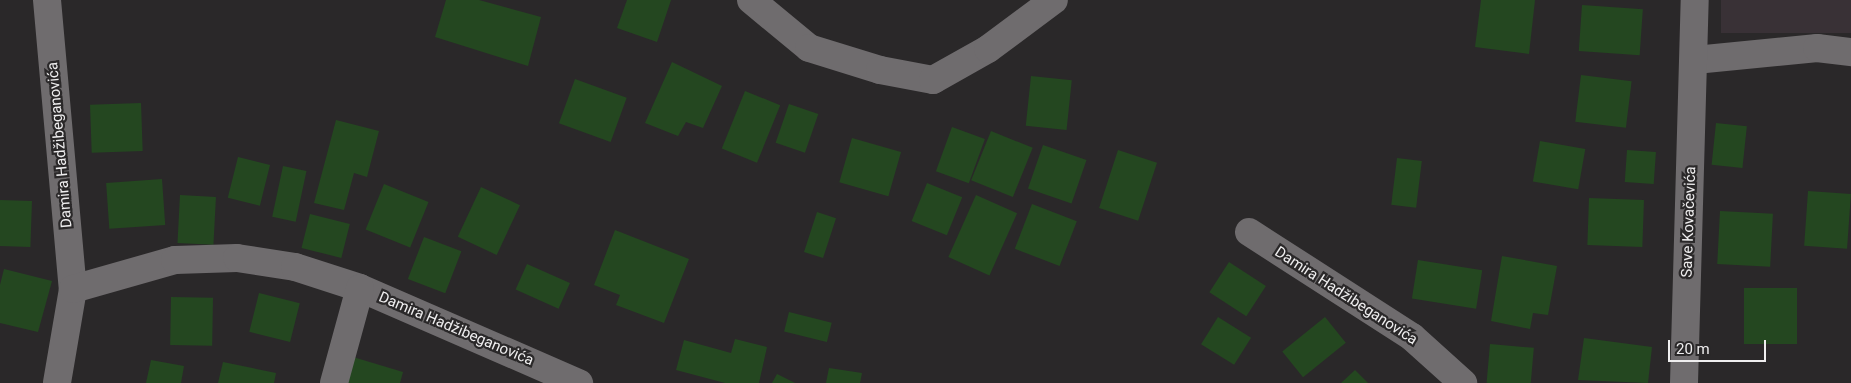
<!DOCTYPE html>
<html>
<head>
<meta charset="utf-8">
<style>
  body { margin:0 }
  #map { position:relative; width:1851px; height:383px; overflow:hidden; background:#2a2829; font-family:Roboto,sans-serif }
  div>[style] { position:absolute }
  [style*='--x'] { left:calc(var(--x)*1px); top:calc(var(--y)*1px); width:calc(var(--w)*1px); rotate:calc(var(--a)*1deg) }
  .built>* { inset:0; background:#393136; transform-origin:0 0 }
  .building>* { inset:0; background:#244720; transform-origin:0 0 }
  .minor>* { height:28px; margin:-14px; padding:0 14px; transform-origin:14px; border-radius:14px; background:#6f6c6e }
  span { translate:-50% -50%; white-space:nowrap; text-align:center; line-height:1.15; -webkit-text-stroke:4.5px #2a2829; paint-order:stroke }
  .street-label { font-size:15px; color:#efeeef }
  .scale { position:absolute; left:1668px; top:340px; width:98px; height:22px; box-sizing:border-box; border:2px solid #efeeef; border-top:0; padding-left:6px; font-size:15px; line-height:18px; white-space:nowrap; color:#efeeef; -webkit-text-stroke:4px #2a2829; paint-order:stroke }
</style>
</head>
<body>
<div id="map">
  <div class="built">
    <i style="left:1721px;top:0;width:130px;height:33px"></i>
  </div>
  <div class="building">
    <i style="clip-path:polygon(446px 0,479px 0,541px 17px,528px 66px,435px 37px)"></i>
    <i style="clip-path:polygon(627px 0,671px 0,657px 42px,617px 28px)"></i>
    <i style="clip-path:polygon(1481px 0,1535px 0,1529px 54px,1475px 47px)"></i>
    <i style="left:1582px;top:5px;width:61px;height:46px;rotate:4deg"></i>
    <i style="clip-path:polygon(672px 62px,722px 86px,703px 128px,686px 122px,678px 136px,645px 123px)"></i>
    <i style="left:1581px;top:75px;width:51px;height:47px;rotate:7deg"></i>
    <i style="left:1031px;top:76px;width:41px;height:50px;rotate:6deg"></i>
    <i style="left:575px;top:79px;width:55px;height:47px;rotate:20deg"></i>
    <i style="left:745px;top:91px;width:38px;height:62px;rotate:22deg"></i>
    <i style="left:141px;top:103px;width:48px;height:51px;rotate:88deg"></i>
    <i style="left:789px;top:104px;width:31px;height:41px;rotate:19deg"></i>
    <i style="clip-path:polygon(336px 120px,379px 131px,367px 177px,354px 173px,344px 210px,314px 203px)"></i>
    <i style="left:1716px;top:123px;width:31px;height:42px;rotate:6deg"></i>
    <i style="left:952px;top:127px;width:35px;height:47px;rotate:20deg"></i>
    <i style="left:991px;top:131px;width:45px;height:53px;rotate:22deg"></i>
    <i style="left:852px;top:138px;width:51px;height:46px;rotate:16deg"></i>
    <i style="left:1540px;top:141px;width:46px;height:41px;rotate:10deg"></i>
    <i style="left:1043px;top:145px;width:46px;height:46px;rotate:19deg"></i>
    <i style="left:1118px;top:150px;width:41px;height:61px;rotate:18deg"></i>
    <i style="left:1627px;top:150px;width:29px;height:32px;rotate:4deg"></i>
    <i style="left:238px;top:157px;width:33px;height:42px;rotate:14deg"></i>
    <i style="left:1397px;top:158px;width:25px;height:47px;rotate:7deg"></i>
    <i style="left:283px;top:166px;width:24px;height:52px;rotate:12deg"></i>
    <i style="left:162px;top:179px;width:46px;height:56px;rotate:86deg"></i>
    <i style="left:927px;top:183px;width:38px;height:41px;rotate:22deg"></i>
    <i style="left:384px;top:184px;width:48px;height:49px;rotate:22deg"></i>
    <i style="left:481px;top:187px;width:43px;height:55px;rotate:25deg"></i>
    <i style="left:1808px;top:191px;width:43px;height:55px;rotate:4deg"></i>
    <i style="left:180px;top:195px;width:36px;height:48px;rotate:3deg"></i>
    <i style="left:976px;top:195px;width:45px;height:68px;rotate:24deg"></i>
    <i style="left:1589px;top:198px;width:55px;height:47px;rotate:2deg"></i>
    <i style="left:0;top:200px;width:32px;height:46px;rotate:2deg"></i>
    <i style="left:1032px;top:204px;width:48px;height:48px;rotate:21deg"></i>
    <i style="left:1720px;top:211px;width:53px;height:53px;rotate:3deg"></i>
    <i style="left:817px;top:212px;width:20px;height:42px;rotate:18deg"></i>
    <i style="left:310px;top:214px;width:41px;height:35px;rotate:14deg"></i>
    <i style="clip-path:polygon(615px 230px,689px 259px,664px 323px,616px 305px,620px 295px,594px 285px)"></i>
    <i style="left:424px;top:237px;width:40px;height:45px;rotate:21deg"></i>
    <i style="clip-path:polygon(1502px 256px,1557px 266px,1548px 315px,1533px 313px,1530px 329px,1491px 321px)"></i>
    <i style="left:1418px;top:260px;width:65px;height:39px;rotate:9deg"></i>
    <i style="left:1229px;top:262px;width:44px;height:36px;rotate:33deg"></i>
    <i style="left:527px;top:264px;width:47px;height:28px;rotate:24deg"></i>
    <i style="clip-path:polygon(4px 269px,52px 281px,38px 332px,0 323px,0 285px)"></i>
    <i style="left:1744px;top:288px;width:53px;height:56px"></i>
    <i style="left:259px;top:293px;width:42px;height:40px;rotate:14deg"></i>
    <i style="left:171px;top:297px;width:42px;height:48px;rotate:1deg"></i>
    <i style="left:789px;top:312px;width:44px;height:20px;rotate:14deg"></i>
    <i style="left:1218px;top:317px;width:39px;height:32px;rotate:32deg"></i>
    <i style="left:1325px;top:317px;width:33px;height:55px;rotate:51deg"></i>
    <i style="clip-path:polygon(1584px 338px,1652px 347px,1648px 383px,1578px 380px)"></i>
    <i style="clip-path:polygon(735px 339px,767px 347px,759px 383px,725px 383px,676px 370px,684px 340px,731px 353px)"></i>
    <i style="left:1490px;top:344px;width:44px;height:39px;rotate:5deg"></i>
    <i style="clip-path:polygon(353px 357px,403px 372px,400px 383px,345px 383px)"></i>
    <i style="clip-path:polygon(151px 360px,184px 366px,181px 383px,146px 383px)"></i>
    <i style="clip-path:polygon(223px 362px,276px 373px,274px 383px,218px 383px)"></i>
    <i style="clip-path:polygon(829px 368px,862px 373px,860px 383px,826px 383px)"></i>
    <i style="clip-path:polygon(1355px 370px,1368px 383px,1341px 383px)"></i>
    <i style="clip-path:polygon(777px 374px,795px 383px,772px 383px)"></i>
  </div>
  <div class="minor">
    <i style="--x:47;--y:0;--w:290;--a:84.9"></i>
    <i style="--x:73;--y:289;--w:95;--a:99.7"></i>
    <i style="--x:751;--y:0;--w:75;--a:39.6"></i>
    <i style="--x:809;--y:48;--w:74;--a:17.2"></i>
    <i style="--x:880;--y:70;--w:54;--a:10.7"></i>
    <i style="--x:933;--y:80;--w:63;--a:-29.4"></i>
    <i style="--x:988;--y:49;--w:82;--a:-36.6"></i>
    <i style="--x:1695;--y:60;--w:123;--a:-5.6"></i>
    <i style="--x:1817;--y:48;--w:34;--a:7"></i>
    <i style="--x:1249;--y:232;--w:194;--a:32.8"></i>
    <i style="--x:1412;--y:337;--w:69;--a:42"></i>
    <i style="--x:73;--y:289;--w:106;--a:-15.9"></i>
    <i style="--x:175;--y:260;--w:62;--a:-1.8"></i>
    <i style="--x:237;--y:258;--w:59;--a:8.8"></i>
    <i style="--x:295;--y:267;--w:68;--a:17.9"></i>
    <i style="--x:360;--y:288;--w:239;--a:23.5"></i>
    <i style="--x:334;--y:383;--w:98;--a:-74.7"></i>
    <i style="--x:1684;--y:383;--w:383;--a:-88.4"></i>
  </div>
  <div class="street-label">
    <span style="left:60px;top:145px;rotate:-95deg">Damira Hadžibeganovića</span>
    <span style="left:1689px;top:222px;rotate:-88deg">Save Kovačevića</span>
    <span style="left:1346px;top:296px;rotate:33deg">Damira Hadžibeganovića</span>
    <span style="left:456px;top:329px;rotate:23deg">Damira Hadžibeganovića</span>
  </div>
  <div class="scale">20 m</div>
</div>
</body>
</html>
